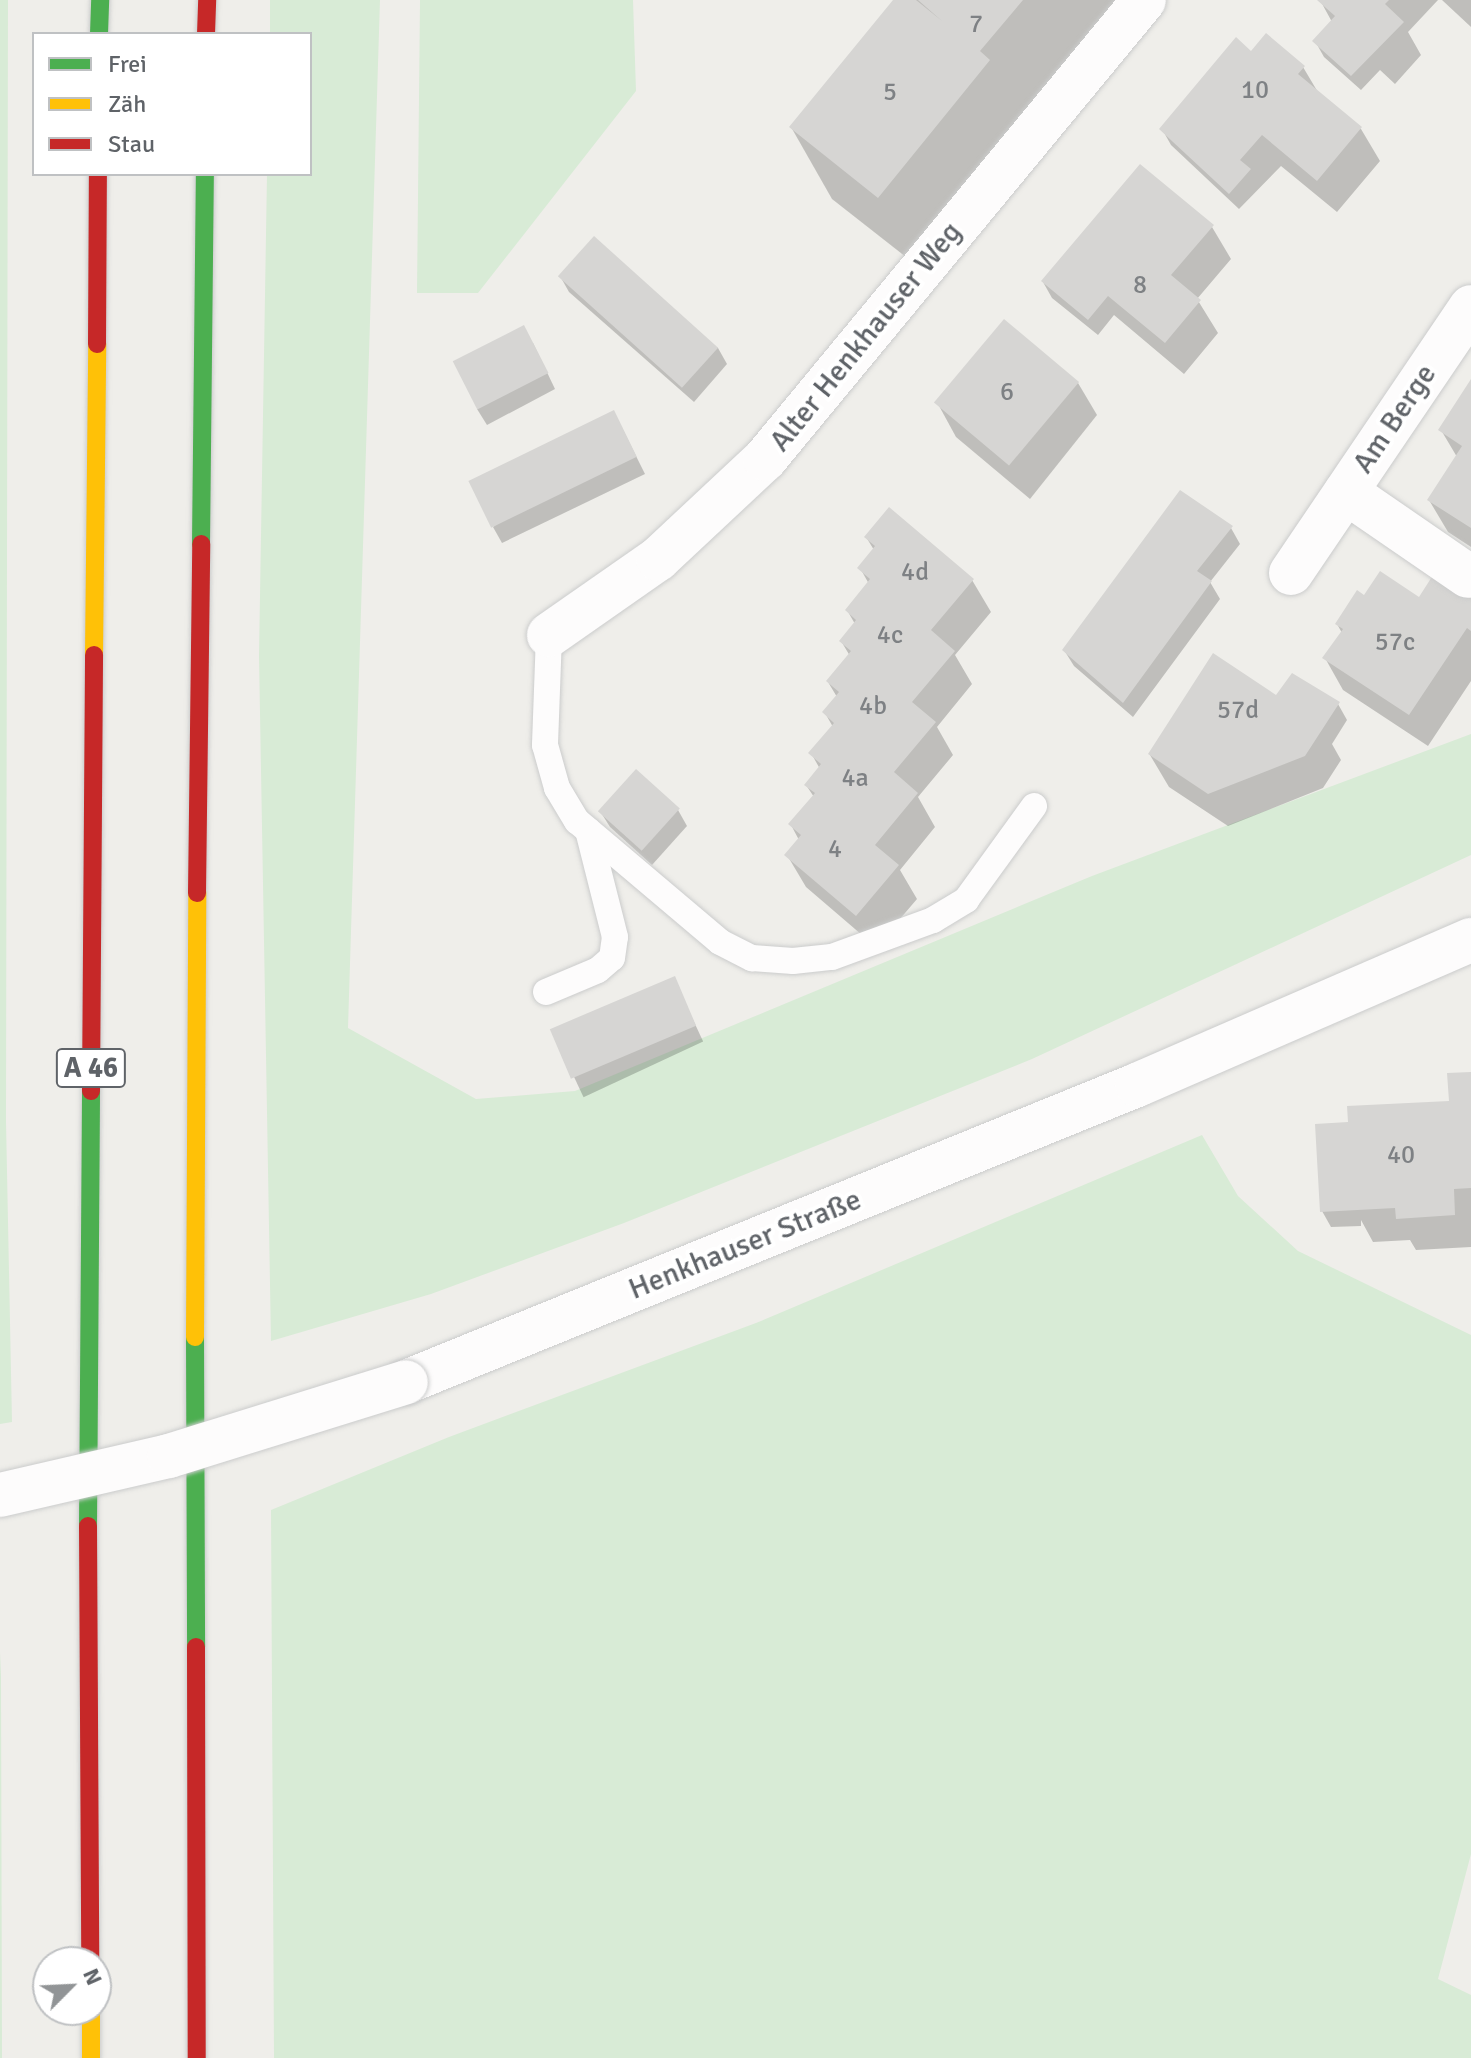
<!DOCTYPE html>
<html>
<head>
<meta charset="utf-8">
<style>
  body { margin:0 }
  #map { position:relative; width:1471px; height:2058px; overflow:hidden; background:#efeeea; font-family:Signika,sans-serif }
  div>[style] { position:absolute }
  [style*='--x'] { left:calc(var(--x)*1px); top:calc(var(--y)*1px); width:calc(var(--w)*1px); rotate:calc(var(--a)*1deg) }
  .green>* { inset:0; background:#d8ebd6 }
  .shadow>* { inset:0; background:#0003; transform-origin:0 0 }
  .building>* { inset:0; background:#d6d5d3; transform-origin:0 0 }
  .roads { filter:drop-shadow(0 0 2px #cbcccc) drop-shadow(0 0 2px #cbcccc) }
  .lane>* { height:26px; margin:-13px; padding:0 13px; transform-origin:13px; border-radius:13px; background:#fdfcfc }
  .street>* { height:44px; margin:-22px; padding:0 22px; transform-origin:22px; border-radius:22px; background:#fdfcfc }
  .fast>* { height:18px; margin:-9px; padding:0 9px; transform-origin:9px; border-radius:9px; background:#4caf50 }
  .slow>* { height:18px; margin:-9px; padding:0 9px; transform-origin:9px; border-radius:9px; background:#ffc107 }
  .jam>* { height:18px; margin:-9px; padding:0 9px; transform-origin:9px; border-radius:9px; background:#c62828 }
  .bridges { filter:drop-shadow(0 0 2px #cbcccc) drop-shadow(0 0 2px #cbcccc) }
  .street-bridge>* { height:44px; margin:-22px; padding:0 22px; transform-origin:22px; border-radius:22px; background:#fdfcfc }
  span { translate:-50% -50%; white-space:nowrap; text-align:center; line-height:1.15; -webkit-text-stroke:8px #fff; paint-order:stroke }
  .number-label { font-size:26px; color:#7e8184 }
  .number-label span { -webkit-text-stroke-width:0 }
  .shield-label span { padding:2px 6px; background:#fff; border:2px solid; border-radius:6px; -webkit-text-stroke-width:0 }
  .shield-label { font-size:28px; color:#5f6368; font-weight:700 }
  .street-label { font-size:30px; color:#5f6368 }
  .legend { position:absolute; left:32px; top:32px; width:280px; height:144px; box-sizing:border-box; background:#fff; border:2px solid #bfc1c3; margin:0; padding:10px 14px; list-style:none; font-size:24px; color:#5f6368 }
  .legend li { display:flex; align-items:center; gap:16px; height:40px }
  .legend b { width:40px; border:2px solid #bfc1c3 }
  .north { position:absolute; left:32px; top:1946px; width:80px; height:80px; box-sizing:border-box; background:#fff; border:2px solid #bfc1c3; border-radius:50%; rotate:66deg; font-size:22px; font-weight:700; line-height:32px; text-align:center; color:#5f6368 }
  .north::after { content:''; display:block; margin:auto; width:28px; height:36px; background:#919496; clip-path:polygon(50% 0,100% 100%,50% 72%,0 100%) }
</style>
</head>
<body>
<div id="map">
  <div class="green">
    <i style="clip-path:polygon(0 0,8px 0,6px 1121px,12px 1422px,0 1424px)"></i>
    <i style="clip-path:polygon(270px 0,380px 0,348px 1028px,476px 1099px,575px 1091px,1092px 876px,1471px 734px,1471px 855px,1032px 1059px,624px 1223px,431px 1294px,271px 1341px,259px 656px,267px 174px,310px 174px,310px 34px,270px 34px)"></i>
    <i style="clip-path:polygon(420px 0,633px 0,636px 91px,478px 293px,417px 293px)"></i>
    <i style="clip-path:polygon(1202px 1135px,1238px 1196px,1298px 1251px,1471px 1335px,1471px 1854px,1438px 1979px,1471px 1995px,1471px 2058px,274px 2058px,271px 1510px,449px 1437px,756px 1323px)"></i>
    <i style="clip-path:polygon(0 1652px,1px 1676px,2px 2058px,0 2058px)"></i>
  </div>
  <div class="shadow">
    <i style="clip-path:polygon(896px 0,1124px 0,920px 268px,832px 199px,791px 127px)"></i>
    <i style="clip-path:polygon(1438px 0,1408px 32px,1421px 55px,1395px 84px,1380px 70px,1361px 90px,1324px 57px,1315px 41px,1332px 22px,1320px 0)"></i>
    <i style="clip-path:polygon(1442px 0,1471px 0,1471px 27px)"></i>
    <i style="clip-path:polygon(1251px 54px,1303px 67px,1319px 94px,1361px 129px,1380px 161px,1337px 212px,1281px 166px,1239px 209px,1171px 145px,1162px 129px)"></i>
    <i style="clip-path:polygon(1212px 227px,1231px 259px,1197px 299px,1218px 333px,1184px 374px,1114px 315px,1098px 335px,1052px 298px,1043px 282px)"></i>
    <i style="clip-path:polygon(560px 276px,718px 348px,727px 364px,694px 402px,569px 292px)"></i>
    <i style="clip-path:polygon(533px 343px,555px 389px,487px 425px,477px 409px)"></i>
    <i style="clip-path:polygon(1078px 383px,1097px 415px,1030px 499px,956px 437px,938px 404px)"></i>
    <i style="clip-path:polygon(1471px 383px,1471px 547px,1448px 532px,1429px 500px,1457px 457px,1441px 430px)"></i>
    <i style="clip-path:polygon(622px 428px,645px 474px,502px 543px,493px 527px)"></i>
    <i style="clip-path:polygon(1231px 528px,1240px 544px,1210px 582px,1220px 599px,1133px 717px,1074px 666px,1064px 650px)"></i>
    <i style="clip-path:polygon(866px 537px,972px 580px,991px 612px,955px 655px,972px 684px,937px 727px,953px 755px,918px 797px,935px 827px,900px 870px,917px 899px,876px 947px,806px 887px,787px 855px,799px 840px,791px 825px,814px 797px,806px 785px,820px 769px,811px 753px,833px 727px,825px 713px,837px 697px,828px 682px,850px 656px,841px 641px,855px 624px,847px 610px,869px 584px,860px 568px,874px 550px)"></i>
    <i style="clip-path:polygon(1365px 597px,1425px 603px,1471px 599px,1471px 681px,1428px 746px,1343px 690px,1325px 658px,1342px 633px,1337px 624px)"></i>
    <i style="clip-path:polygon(1282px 701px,1338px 704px,1347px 720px,1332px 744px,1341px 760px,1323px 788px,1228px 826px,1169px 787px,1150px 755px)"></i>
    <i style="clip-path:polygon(678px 810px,687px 826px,652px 865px,610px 827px,600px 811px)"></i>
    <i style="left:674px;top:979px;width:69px;height:132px;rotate:65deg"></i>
    <i style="clip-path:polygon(1471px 1074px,1471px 1247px,1416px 1250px,1410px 1240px,1373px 1242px,1361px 1220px,1361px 1226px,1331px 1227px,1322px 1211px,1350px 1124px,1451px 1103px)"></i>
  </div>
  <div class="building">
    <i style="clip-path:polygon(893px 0,916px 0,942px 21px,918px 0,1023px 0,980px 51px,990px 60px,878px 198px,789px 127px)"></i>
    <i style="clip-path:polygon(1317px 0,1389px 0,1385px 4px,1404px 22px,1351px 76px,1312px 41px,1335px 16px)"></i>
    <i style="clip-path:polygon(1266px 33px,1305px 66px,1298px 74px,1362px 127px,1317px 181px,1262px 135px,1240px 160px,1251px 169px,1229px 194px,1159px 129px,1236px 37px,1251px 51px)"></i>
    <i style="clip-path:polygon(1140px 164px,1214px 225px,1171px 275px,1201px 300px,1165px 343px,1108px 296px,1088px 320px,1041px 281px)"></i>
    <i style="left:594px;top:236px;width:167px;height:54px;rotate:42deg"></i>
    <i style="left:1004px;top:319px;width:98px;height:109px;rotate:40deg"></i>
    <i style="left:524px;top:325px;width:54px;height:80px;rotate:63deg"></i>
    <i style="clip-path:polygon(1471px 379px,1471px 528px,1427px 500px,1462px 446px,1438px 430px)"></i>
    <i style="left:614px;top:410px;width:52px;height:162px;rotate:64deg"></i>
    <i style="clip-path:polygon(1180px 490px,1233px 526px,1197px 571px,1212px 581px,1123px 703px,1062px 650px)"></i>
    <i style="clip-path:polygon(889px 507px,974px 579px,931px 630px,955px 651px,912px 702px,936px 722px,894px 772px,918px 793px,875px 845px,899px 865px,856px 916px,784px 855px,801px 835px,788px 824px,815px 793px,804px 785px,821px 764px,808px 753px,834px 723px,822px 712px,839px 692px,826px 681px,851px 651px,839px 641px,856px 620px,845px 610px,870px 579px,857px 568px,875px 546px,864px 537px)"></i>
    <i style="clip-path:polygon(1380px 571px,1419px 597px,1435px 572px,1471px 596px,1471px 631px,1467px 628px,1409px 715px,1322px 658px,1343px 629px,1335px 624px,1357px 590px,1364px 595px)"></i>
    <i style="clip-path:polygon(1213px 653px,1276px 695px,1292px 673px,1340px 702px,1305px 756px,1208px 794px,1148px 754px)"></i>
    <i style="left:636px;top:769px;width:59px;height:57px;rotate:42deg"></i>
    <i style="left:675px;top:976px;width:54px;height:136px;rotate:67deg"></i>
    <i style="clip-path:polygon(1471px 1072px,1471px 1188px,1454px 1189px,1455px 1215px,1396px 1219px,1395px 1208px,1320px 1212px,1315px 1124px,1348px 1122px,1347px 1106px,1449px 1101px,1447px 1073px)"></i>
  </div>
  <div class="roads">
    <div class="lane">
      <i style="--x:549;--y:635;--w:110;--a:92.1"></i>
      <i style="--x:545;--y:745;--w:45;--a:74.4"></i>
      <i style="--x:557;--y:788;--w:39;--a:59"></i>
      <i style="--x:577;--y:821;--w:187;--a:40.2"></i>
      <i style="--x:720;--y:942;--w:36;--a:27"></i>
      <i style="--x:752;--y:958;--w:41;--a:4.2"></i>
      <i style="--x:793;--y:961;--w:39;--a:-6"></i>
      <i style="--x:832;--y:957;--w:108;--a:-20.1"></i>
      <i style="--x:933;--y:920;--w:39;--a:-31"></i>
      <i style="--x:966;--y:900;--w:116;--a:-54.1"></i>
      <i style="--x:546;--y:992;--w:56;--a:-22.9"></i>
      <i style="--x:598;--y:970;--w:18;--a:-41"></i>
      <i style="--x:612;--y:958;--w:21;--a:-82"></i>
      <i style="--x:615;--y:937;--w:110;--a:-104.2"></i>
    </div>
    <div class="street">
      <i style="--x:1346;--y:492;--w:148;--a:34.5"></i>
      <i style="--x:1291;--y:573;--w:321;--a:-55.9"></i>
      <i style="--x:549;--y:635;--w:133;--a:-34.9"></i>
      <i style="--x:658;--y:559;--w:146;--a:-43.1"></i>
      <i style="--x:765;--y:459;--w:595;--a:-50.45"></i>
      <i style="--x:406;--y:1382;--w:789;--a:-22.11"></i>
      <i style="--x:1137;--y:1085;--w:364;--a:-23.5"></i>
    </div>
    <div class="fast">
      <i style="--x:99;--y:34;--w:34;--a:-88"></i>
      <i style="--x:201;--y:544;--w:370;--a:-89.4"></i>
      <i style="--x:195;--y:1337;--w:310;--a:89.8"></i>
      <i style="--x:88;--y:1526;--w:435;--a:-89.6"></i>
    </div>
    <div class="slow">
      <i style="--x:94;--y:655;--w:311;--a:-89.4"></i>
      <i style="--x:195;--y:1337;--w:444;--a:-89.7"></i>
      <i style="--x:91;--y:2010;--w:48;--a:90"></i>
    </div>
    <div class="jam">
      <i style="--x:206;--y:34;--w:34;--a:-88"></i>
      <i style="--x:97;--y:344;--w:170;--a:-89.7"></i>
      <i style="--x:197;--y:893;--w:349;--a:-89.3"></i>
      <i style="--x:91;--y:1091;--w:436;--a:-89.6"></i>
      <i style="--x:88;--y:1526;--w:436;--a:89.7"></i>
      <i style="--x:196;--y:1647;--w:411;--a:89.9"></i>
    </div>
  </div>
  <div class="bridges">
    <div class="street-bridge">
      <i style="--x:0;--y:1495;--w:173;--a:-13"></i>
      <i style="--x:169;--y:1456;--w:248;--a:-17.3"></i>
    </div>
  </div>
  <div class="number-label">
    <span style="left:976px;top:25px">7</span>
    <span style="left:1255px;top:91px">10</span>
    <span style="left:890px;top:93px">5</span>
    <span style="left:1140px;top:286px">8</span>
    <span style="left:1007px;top:393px">6</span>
    <span style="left:915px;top:573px">4d</span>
    <span style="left:890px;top:636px">4c</span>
    <span style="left:1395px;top:643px">57c</span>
    <span style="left:873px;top:707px">4b</span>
    <span style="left:1238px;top:711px">57d</span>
    <span style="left:855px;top:779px">4a</span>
    <span style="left:835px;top:850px">4</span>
    <span style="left:1401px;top:1156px">40</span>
  </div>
  <div class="shield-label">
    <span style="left:91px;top:1068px">A 46</span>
  </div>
  <div class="street-label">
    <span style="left:866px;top:337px;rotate:-51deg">Alter Henkhauser Weg</span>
    <span style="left:1395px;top:419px;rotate:-56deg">Am Berge</span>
    <span style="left:745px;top:1245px;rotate:-22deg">Henkhauser Straße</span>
  </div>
  <ul class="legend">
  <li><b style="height:10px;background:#4caf50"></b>Frei</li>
  <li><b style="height:10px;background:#ffc107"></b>Zäh</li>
  <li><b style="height:10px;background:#c62828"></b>Stau</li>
  </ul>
  <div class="north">N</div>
</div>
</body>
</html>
